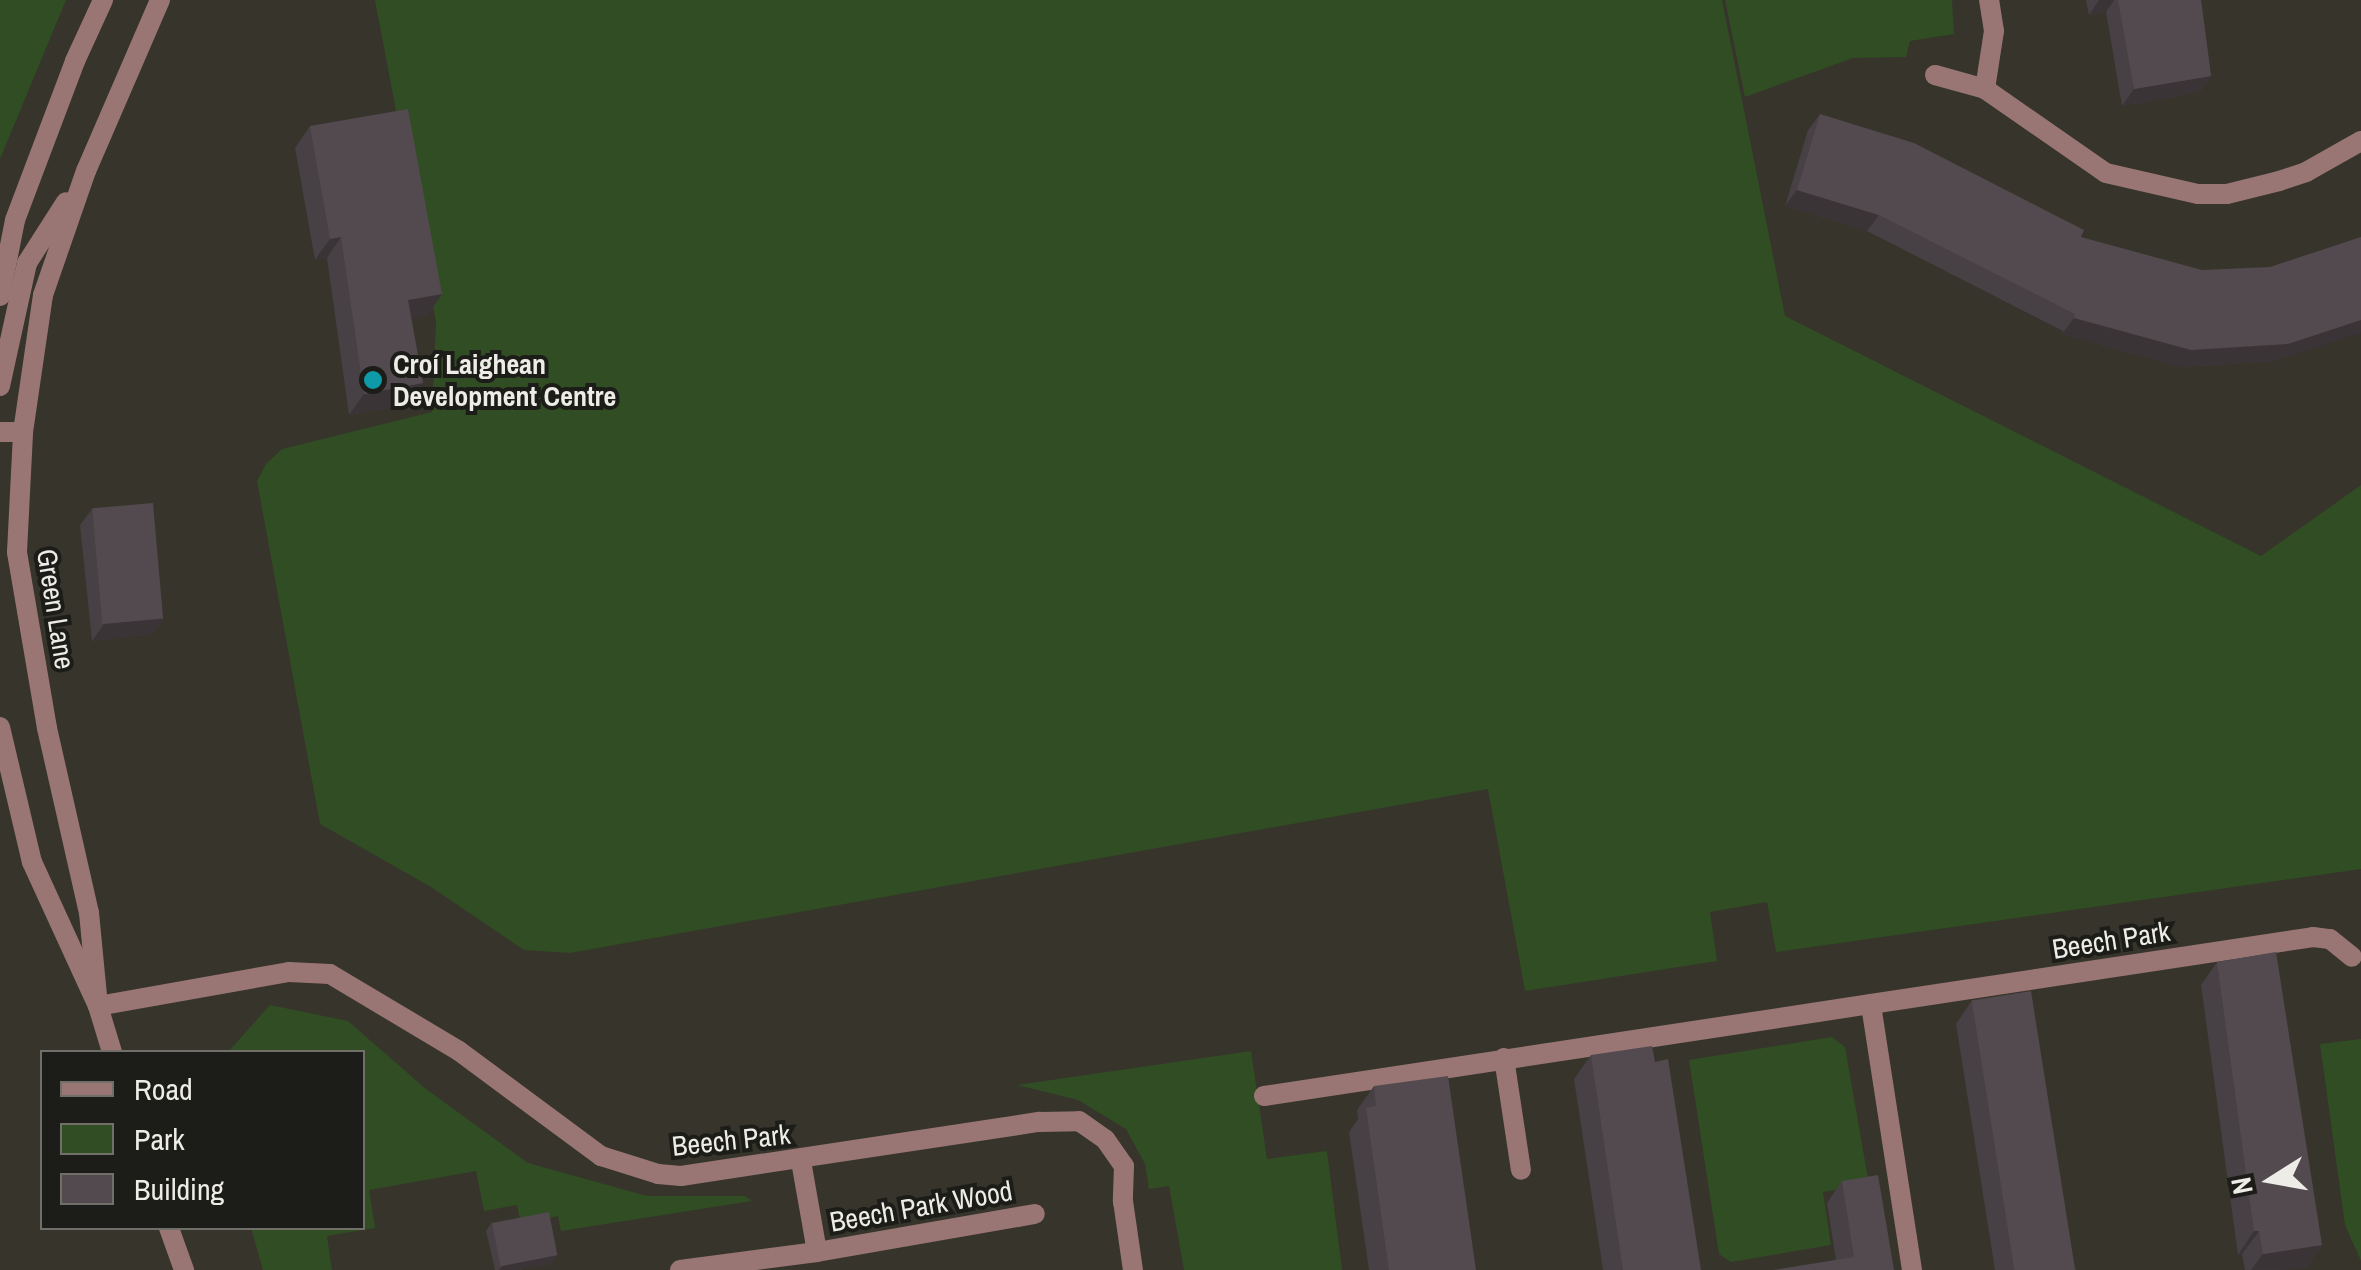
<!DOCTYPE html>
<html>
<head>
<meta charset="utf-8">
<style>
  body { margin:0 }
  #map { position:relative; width:2361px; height:1270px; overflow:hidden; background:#36342b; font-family:"Archivo Narrow",sans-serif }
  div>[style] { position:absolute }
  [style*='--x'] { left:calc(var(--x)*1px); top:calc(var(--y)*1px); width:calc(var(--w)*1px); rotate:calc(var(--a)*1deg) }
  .green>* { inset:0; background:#314d23 }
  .minor>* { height:20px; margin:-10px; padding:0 10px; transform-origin:10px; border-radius:10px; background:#997674 }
  .tertiary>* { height:20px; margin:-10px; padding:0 10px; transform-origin:10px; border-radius:10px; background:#997674 }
  .wall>* { inset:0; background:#474044 }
  .shaded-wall>* { inset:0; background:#3a3437 }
  .building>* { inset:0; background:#534a4f; transform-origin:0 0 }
  .dots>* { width:28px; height:28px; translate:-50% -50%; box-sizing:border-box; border:5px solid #1c1c18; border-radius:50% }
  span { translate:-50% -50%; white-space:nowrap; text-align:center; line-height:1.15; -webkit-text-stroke:8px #1c1c18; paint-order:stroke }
  .poi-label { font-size:28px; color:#edece6; font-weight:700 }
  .left { translate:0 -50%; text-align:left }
  .street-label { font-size:28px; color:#edece6 }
  .legend { position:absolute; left:40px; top:1050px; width:325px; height:180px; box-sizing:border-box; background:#1c1c18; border:2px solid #706f6a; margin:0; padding:12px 18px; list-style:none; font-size:30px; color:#edece6 }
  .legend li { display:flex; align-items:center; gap:20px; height:50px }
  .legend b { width:50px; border:2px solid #706f6a }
  .north { position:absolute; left:2221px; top:1130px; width:100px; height:100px; -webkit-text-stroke:8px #1c1c18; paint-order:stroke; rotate:259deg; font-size:28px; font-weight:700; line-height:40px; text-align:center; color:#edece6 }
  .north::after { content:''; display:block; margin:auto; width:35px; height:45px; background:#edece6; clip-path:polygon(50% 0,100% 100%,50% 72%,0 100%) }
</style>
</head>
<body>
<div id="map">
  <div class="green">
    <i style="clip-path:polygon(0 0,66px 0,0 159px)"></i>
    <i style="clip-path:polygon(375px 0,1722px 0,1785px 316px,2261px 556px,2361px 485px,2361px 869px,1776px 952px,1767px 902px,1710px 912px,1717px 961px,1525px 991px,1488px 789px,570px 953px,524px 950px,431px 887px,320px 824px,257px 481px,266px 464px,282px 449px,432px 412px,436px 322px)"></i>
    <i style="clip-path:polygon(1725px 0,1952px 0,1954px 34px,1910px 41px,1906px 57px,1853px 58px,1745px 97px)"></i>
    <i style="clip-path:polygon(270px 1005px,348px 1021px,426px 1089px,528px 1163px,647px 1196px,745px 1196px,752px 1201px,561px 1231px,558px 1216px,521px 1224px,517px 1205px,484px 1211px,476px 1171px,369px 1190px,375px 1228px,327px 1236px,332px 1270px,263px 1270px,251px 1228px,362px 1228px,362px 1052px,228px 1052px)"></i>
    <i style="clip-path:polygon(1832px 1037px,1845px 1047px,1869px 1184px,1823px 1192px,1831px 1245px,1731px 1262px,1719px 1254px,1689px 1060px)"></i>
    <i style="clip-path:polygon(2361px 1039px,2361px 1261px,2345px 1225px,2320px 1044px)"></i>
    <i style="clip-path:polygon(1251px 1051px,1267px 1159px,1327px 1151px,1342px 1270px,1184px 1270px,1169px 1186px,1149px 1189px,1145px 1164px,1126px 1129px,1078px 1100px,1017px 1085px)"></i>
  </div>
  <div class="minor">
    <i style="--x:1935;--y:75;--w:52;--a:15.6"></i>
    <i style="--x:1985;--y:89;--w:147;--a:34.8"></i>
    <i style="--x:2106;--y:173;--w:94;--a:12.9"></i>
    <i style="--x:2198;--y:194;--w:29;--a:0"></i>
    <i style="--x:2227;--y:194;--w:54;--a:-14"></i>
    <i style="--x:2279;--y:181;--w:28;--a:-18"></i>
    <i style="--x:2306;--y:172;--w:63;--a:-29.4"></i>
    <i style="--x:1985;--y:89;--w:59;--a:-81.2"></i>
    <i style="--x:1994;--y:31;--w:31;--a:-99"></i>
    <i style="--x:0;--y:432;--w:23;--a:0"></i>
    <i style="--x:98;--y:1006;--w:194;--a:-10.1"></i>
    <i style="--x:289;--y:972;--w:41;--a:2.8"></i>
    <i style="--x:330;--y:974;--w:150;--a:30.8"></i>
    <i style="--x:459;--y:1051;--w:177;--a:36.5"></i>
    <i style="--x:601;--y:1156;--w:60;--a:17.5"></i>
    <i style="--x:658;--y:1174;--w:23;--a:5"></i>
    <i style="--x:681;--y:1176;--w:363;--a:-8.6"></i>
    <i style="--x:1040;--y:1122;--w:39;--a:-1"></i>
    <i style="--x:1079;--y:1121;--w:32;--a:35"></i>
    <i style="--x:1105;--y:1139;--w:33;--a:55"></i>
    <i style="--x:1124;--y:1166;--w:35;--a:92"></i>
    <i style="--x:1123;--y:1201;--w:70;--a:81.8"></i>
    <i style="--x:1504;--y:1058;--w:113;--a:81.4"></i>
    <i style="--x:1264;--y:1096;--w:614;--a:-8.62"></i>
    <i style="--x:801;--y:1161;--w:92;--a:80"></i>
    <i style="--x:817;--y:1252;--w:221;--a:-9.9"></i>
    <i style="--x:680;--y:1270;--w:138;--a:-7.5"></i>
    <i style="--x:1912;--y:1270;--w:269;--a:-98.8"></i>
    <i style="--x:1871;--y:1004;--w:447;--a:-8.6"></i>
    <i style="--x:2313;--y:937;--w:17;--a:7"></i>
    <i style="--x:2330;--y:939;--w:28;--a:39"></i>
  </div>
  <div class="tertiary">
    <i style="--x:0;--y:296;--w:77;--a:-78.8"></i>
    <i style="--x:15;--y:220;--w:170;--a:-69.3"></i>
    <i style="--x:75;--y:61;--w:67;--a:-65.3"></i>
    <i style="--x:0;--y:386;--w:126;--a:-77.6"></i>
    <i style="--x:27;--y:263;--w:72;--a:-57.4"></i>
    <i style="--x:0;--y:727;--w:139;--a:76.7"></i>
    <i style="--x:32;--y:862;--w:158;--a:65.4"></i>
    <i style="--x:98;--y:1006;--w:48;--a:73.1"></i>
    <i style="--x:98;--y:1006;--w:93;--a:-95.5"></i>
    <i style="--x:89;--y:913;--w:190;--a:-102.8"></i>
    <i style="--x:47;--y:728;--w:179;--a:-99.7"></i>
    <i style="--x:17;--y:552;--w:120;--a:-87.1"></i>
    <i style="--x:23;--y:432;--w:138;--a:-81.7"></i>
    <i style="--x:43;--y:295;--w:131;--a:-70.9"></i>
    <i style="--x:86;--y:171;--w:186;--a:-66.6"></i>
    <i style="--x:169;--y:1228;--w:45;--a:70.3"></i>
  </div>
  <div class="wall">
    <i style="clip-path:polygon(2086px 0,2201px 0,2211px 76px,2200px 92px,2122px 106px,2106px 12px,2089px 15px)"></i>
    <i style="clip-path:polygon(1820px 114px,2081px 237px,2276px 361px,2180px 367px,2062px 334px,2063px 331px,1867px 231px,1785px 206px,1808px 130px)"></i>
    <i style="clip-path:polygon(310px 126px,442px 294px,427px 316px,411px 318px,423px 383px,408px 405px,349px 415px,327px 258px,315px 260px,295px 148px)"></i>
    <i style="clip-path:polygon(92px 509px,164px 618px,153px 634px,92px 641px,80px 525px)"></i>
    <i style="clip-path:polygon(2217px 962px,2322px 1245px,2306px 1269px,2245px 1270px,2242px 1254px,2238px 1255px,2201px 985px)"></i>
    <i style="clip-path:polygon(1972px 1000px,2076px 1270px,1995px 1270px,1956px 1024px)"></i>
    <i style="clip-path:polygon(1591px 1055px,1655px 1062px,1701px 1270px,1603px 1270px,1574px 1079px)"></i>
    <i style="clip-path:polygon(1374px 1086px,1476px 1270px,1369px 1270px,1349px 1132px,1358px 1119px,1357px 1110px)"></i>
    <i style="clip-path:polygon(1842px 1181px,1894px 1270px,1836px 1260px,1827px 1203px)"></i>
    <i style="clip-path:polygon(492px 1222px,551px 1264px,518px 1270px,495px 1270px,486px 1231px)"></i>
  </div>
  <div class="shaded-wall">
    <i style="clip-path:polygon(2099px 0,2114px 0,2106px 12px,2089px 15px)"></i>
    <i style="clip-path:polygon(2211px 76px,2200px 92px,2122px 106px,2134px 89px)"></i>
    <i style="clip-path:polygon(1797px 190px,1879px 215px,1867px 231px,1785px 206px)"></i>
    <i style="clip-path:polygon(341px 237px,327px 258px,315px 260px,330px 239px)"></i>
    <i style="clip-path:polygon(442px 294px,427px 316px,393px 322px,408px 300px)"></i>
    <i style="clip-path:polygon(2074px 318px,2361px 320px,2361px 333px,2276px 361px,2180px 367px,2062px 334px)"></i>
    <i style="clip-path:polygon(423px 383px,408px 405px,349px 415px,364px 394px)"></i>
    <i style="clip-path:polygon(164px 618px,153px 634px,92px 641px,104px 624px)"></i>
    <i style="clip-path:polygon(2254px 1231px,2259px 1231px,2242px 1254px,2238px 1255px)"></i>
    <i style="clip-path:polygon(2322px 1245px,2306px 1269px,2251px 1270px,2263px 1254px)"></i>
    <i style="clip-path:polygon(557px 1255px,551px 1264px,518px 1270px,499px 1270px,502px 1266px)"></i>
  </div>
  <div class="building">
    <i style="clip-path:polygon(2118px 0,2201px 0,2211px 76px,2134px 89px)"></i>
    <i style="clip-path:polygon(408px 109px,442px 294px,408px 300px,423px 383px,364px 394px,341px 237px,330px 239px,310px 126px)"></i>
    <i style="clip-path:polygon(1820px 114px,1914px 143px,2084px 230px,2081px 237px,2202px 270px,2270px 267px,2361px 237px,2361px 320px,2288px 344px,2191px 350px,2074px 318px,2075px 314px,1879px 215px,1797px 190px)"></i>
    <i style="left:153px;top:503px;width:116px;height:61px;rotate:85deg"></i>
    <i style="clip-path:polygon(2276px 952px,2322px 1245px,2263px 1254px,2259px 1231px,2254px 1231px,2217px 962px)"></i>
    <i style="left:2031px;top:991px;width:283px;height:60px;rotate:81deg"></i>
    <i style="clip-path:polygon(1652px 1046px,1655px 1062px,1668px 1059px,1701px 1270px,1623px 1270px,1591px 1055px)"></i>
    <i style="clip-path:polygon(1448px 1076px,1476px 1270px,1389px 1270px,1366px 1108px,1376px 1106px,1374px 1086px)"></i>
    <i style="clip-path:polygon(1878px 1175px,1894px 1270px,1773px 1270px,1854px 1257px,1842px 1181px)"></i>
    <i style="left:549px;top:1212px;width:44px;height:58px;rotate:79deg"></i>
  </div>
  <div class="dots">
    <i style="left:373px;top:380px;background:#0f9aa8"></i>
  </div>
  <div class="poi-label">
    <span class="left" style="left:393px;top:380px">Croí Laighean<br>Development Centre</span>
  </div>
  <div class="street-label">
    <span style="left:56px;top:609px;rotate:81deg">Green Lane</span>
    <span style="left:2111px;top:940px;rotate:-9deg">Beech Park</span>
    <span style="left:731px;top:1140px;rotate:-6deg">Beech Park</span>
    <span style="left:921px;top:1206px;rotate:-10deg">Beech Park Wood</span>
  </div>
  <ul class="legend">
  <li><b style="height:12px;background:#997674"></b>Road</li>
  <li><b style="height:28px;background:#314d23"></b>Park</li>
  <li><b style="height:28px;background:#534a4f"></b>Building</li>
  </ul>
  <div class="north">N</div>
</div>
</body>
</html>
